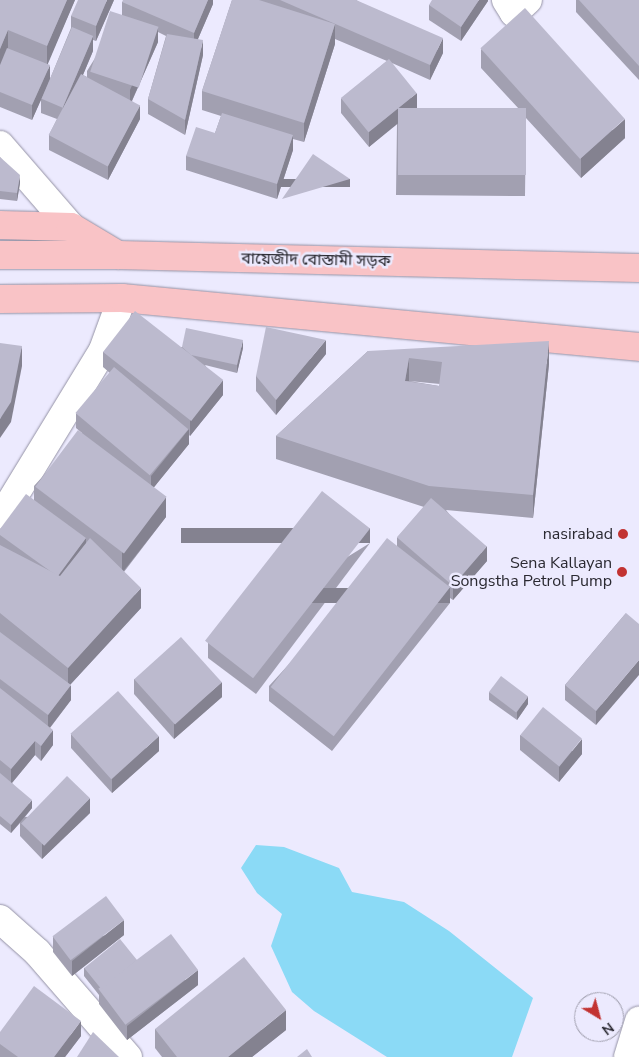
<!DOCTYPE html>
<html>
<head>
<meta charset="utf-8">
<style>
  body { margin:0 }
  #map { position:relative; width:639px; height:1057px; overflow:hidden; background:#eceafe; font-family:"Nunito Sans","Noto Sans Bengali",sans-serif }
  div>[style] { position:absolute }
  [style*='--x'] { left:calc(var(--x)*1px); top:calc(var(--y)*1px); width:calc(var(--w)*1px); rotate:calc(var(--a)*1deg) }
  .water>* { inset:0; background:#8bdaf6 }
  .roads { filter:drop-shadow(0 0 1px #9492a5) drop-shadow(0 0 1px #9492a5) }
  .street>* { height:28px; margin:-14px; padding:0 14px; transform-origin:14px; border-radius:14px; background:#fff }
  .primary>* { height:28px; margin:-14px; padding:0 14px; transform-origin:14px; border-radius:14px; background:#f9c3c6 }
  .wall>* { inset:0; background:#a2a0b1 }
  .shaded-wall>* { inset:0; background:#848290; transform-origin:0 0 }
  .building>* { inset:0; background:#bcbace; transform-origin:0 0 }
  .dots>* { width:14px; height:14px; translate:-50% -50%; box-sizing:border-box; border:2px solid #eceafe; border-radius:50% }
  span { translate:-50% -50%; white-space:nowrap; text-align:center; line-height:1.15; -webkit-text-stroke:5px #eceafe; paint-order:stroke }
  .street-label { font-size:16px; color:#2a2931 }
  .poi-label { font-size:16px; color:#2a2931 }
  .right { translate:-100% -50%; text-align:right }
  .north { position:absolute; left:574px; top:992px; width:50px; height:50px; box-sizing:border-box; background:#eceafe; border:1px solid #9e9dac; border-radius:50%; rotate:143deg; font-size:14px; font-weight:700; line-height:20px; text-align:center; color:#2a2931 }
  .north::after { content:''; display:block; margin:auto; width:18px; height:22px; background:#c23332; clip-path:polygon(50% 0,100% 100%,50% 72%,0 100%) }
</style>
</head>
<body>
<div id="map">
  <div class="water">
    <i style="clip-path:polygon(256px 845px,284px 847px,339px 868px,352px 892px,404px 902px,449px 931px,533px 998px,512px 1057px,387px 1057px,314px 1011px,292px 992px,271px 946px,282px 914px,257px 893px,241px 868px)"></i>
  </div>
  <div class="roads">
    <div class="street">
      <i style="--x:506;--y:0;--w:15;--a:58"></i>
      <i style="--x:514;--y:13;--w:19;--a:-43"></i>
      <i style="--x:0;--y:145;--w:108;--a:49.1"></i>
      <i style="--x:0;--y:519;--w:198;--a:-58.6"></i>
      <i style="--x:103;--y:350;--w:55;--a:-69.9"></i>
      <i style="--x:0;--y:919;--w:50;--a:41.7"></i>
      <i style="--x:37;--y:952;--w:139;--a:49.1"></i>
      <i style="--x:628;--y:1057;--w:38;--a:-73"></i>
    </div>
    <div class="primary">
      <i style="--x:0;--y:225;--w:71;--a:1.6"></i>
      <i style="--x:71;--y:227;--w:55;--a:30.8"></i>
      <i style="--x:118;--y:255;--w:521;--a:1.43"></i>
      <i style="--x:0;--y:255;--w:118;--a:0"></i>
      <i style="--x:0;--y:299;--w:122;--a:-0.5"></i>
      <i style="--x:122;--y:298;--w:519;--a:5.41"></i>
    </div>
  </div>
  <div class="wall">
    <i style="clip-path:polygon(0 0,75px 0,47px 64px,50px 79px,71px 28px,71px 16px,114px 0,96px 41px,93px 40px,93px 51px,83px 75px,87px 77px,87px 71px,122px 15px,122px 2px,213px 0,213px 4px,198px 39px,203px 55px,185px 135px,148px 114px,148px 99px,166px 36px,158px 32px,158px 42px,132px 101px,140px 119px,108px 180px,49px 150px,49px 135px,57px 119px,41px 113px,41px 99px,32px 120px,0 107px)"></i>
    <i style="clip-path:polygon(232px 0,356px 0,443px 53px,430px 80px,392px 63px,417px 108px,416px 108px,519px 109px,481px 68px,481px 49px,625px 138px,581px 178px,526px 118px,525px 196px,396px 195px,397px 123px,369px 147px,341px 113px,341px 99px,387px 61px,335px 39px,335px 44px,304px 142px,293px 139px,293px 150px,277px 199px,186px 170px,186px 156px,215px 133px,221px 116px,202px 110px,202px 91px)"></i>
    <i style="clip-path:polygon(488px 0,488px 1px,461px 41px,429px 20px,429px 5px)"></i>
    <i style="clip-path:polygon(576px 0,639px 0,639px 80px,576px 12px)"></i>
    <i style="clip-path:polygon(0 157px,20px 183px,17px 201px,0 199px)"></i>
    <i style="clip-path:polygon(182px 347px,243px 348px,237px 373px,205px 365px,223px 395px,190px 436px,189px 435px,189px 444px,153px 488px,166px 517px,124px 572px,141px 608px,70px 685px,71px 700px,50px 728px,53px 745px,41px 761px,35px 755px,12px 783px,32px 808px,25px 817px,90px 813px,42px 859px,20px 836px,20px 823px,11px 833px,0 824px,0 529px,34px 500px,34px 486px,82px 433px,76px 428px,76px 414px,110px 373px,103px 367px,103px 352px)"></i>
    <i style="clip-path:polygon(evenodd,368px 351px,549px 364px,533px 518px,446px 510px,487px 561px,453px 600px,450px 598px,450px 603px,332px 751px,269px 701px,269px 686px,397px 546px,397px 538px,424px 507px,276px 459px,276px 436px,368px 351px,409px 381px,440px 384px,439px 386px,409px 381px)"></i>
    <i style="clip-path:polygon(326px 354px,276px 415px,256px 391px,256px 376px)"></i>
    <i style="clip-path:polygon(370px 543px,256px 694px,208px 658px,208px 643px)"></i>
    <i style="clip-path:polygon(626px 613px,596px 725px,565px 700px,565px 685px)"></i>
    <i style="clip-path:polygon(134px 679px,222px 697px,174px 739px,134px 694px)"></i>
    <i style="clip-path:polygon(489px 692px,528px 704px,517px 720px,489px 700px)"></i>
    <i style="clip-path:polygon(71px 734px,159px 751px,112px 793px,71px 748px)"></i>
    <i style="clip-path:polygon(520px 735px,582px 754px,559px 782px,520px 750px)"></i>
    <i style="clip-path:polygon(124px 935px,72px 976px,53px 952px,53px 937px)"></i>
    <i style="clip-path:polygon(137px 960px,198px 985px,127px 1040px,99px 1004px,99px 995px,84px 976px,84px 968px)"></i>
    <i style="clip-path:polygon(155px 1029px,286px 1030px,252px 1057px,162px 1057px,155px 1048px)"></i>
    <i style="clip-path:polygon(0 1032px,81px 1036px,65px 1057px,0 1057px)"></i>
  </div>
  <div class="shaded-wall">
    <i style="clip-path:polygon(67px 0,75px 0,47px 66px,47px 46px)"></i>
    <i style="clip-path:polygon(107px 0,114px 0,96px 41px,96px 26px)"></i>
    <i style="clip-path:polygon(208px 0,213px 0,213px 4px,194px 48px,194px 33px)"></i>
    <i style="clip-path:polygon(479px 0,488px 0,488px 1px,461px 41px,461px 27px)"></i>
    <i style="clip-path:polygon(335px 24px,335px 44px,304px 142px,304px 123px)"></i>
    <i style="clip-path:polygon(158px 27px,158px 42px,130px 105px,130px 90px)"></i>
    <i style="clip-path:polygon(8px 30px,8px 50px,0 68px,0 49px)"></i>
    <i style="clip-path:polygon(93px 36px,93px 51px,63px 122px,63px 107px)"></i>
    <i style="clip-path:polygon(443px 38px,443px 53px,430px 80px,430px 65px)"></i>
    <i style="clip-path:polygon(203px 40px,203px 55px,185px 135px,185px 120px)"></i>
    <i style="clip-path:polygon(50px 65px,50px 80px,32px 120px,32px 105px)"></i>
    <i style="clip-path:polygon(417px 93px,417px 108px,369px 147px,369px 132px)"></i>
    <i style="clip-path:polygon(140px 105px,140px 119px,108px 180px,108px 166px)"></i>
    <i style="clip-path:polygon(625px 119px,625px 138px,581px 178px,581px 158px)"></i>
    <i style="clip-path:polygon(293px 135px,293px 150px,277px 199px,277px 184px)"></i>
    <i style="clip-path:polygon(20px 175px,20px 183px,17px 201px,17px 193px)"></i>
    <i style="left:350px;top:179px;width:8px;height:71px;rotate:90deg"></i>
    <i style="clip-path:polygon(243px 340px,243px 348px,237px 373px,237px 365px)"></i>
    <i style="clip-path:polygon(326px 340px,326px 354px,276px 415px,276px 400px)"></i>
    <i style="clip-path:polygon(549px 341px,549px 364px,533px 518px,533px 495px)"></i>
    <i style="clip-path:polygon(22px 346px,22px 366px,11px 422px,0 438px,0 419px)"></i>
    <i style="clip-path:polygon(409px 358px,409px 381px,405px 381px)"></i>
    <i style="clip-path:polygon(223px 380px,223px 395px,190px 436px,190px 421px)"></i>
    <i style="clip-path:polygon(189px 429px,189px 444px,151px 491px,151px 476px)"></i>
    <i style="clip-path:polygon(166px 497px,166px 517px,122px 573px,122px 553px)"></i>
    <i style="left:370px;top:528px;width:15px;height:189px;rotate:90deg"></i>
    <i style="clip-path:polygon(86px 538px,86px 553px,57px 591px,57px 576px)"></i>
    <i style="clip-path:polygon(487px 546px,487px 561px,453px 600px,453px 586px)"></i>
    <i style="clip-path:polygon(141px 588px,141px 608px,68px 687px,68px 668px)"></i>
    <i style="left:450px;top:588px;width:15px;height:189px;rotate:90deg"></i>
    <i style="clip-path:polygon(639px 660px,639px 675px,596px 725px,596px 711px)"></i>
    <i style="clip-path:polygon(222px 682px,222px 697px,174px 739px,174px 724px)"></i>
    <i style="clip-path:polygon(71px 685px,71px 700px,48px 730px,48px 715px)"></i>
    <i style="clip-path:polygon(528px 696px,528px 704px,517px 720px,517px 712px)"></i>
    <i style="clip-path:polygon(53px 730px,53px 745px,41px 761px,41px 746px)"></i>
    <i style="clip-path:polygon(159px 736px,159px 751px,112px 793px,112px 779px)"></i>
    <i style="clip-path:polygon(582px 739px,582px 754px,559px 782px,559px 767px)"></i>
    <i style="clip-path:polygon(35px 741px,35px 755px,11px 784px,11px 769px)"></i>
    <i style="clip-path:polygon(90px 798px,90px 813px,42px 859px,42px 844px)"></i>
    <i style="clip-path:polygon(32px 800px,32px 808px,11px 833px,11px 825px)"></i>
    <i style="clip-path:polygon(124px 920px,124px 935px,72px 976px,72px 961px)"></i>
    <i style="clip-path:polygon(198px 970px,198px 985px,127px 1040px,127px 1026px)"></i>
    <i style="clip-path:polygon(286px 1010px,286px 1030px,252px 1057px,228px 1057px)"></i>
    <i style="clip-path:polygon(81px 1021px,81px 1036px,65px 1057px,54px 1057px)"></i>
  </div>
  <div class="building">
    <i style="clip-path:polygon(0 0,67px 0,47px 46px,8px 30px,0 49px)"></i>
    <i style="clip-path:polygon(78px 0,107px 0,96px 26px,71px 16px)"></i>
    <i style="clip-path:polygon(123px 0,208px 0,194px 33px,122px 2px)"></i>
    <i style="clip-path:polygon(232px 0,259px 0,335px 24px,304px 123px,202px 91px)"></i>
    <i style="clip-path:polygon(280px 0,356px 0,443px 38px,430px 65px)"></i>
    <i style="clip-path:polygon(432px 0,479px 0,461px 27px,429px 5px)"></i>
    <i style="clip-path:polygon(579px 0,639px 0,639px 66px)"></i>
    <i style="left:525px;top:8px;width:149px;height:60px;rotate:48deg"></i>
    <i style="left:110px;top:11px;width:51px;height:64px;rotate:18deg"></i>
    <i style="left:72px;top:27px;width:23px;height:78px;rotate:23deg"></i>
    <i style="clip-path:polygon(167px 34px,203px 40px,185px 120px,148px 99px)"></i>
    <i style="clip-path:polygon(7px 48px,50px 65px,32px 105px,0 92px,0 65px)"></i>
    <i style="left:389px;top:59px;width:44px;height:62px;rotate:51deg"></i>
    <i style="left:81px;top:74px;width:67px;height:69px;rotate:28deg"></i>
    <i style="left:398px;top:108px;width:128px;height:67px"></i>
    <i style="clip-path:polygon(222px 113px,293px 135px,277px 184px,186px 156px,196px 127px,215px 133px)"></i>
    <i style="clip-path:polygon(313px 154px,350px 179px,282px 199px)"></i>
    <i style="clip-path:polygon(0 157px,20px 175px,17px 193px,0 191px)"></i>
    <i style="left:135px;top:311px;width:112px;height:52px;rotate:38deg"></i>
    <i style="clip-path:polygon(266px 327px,326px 340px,276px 400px,256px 376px)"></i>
    <i style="clip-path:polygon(186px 328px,243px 340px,237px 365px,191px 355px,182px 347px)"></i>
    <i style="clip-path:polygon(evenodd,549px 341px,533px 495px,429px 486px,276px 436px,368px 351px,549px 341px,409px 358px,442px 362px,439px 386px,405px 381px,409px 358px)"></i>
    <i style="clip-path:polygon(0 343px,22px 346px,11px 402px,0 419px)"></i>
    <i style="left:114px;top:367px;width:97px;height:60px;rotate:40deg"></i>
    <i style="left:78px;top:430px;width:111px;height:71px;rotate:37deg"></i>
    <i style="left:322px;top:491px;width:61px;height:190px;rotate:38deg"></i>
    <i style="clip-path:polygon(26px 494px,86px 538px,58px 576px,50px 571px,0 535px,0 529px)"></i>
    <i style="left:431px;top:498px;width:74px;height:52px;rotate:41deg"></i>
    <i style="clip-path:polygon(90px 538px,141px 588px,68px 668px,0 613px,0 545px,60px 576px)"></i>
    <i style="left:387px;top:538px;width:80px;height:189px;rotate:38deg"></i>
    <i style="clip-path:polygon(626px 613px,639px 624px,639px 660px,596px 711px,565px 685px)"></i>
    <i style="clip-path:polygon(0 632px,71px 685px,48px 715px,0 679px)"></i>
    <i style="left:181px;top:637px;width:61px;height:63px;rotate:48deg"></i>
    <i style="left:501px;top:676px;width:34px;height:20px;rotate:37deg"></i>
    <i style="clip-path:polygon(0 688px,53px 730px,41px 746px,35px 741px,11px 769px,0 760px)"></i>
    <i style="left:118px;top:691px;width:61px;height:64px;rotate:48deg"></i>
    <i style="left:543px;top:707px;width:50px;height:36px;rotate:39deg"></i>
    <i style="clip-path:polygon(0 773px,32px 800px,11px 825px,0 816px)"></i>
    <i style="left:67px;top:776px;width:32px;height:66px;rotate:44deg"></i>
    <i style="left:106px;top:896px;width:30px;height:67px;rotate:53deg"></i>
    <i style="left:171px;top:934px;width:45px;height:91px;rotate:53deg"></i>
    <i style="left:120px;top:939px;width:27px;height:46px;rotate:51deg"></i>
    <i style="clip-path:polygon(244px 957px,286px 1010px,228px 1057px,177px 1057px,155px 1029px)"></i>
    <i style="clip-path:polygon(34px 986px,81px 1021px,54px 1057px,18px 1057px,0 1044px,0 1032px)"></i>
    <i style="clip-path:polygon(93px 1032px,119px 1057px,77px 1057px)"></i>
    <i style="clip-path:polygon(307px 1049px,312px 1057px,297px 1057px)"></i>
  </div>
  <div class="dots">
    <i style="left:623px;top:534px;background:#c23332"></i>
    <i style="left:622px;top:572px;background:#c23332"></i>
  </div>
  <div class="street-label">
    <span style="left:316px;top:260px;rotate:1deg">বায়েজীদ বোস্তামী সড়ক</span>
  </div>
  <div class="poi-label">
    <span class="right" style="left:613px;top:534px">nasirabad</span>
    <span class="right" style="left:612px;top:572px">Sena Kallayan<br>Songstha Petrol Pump</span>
  </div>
  <div class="north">N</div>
</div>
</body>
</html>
